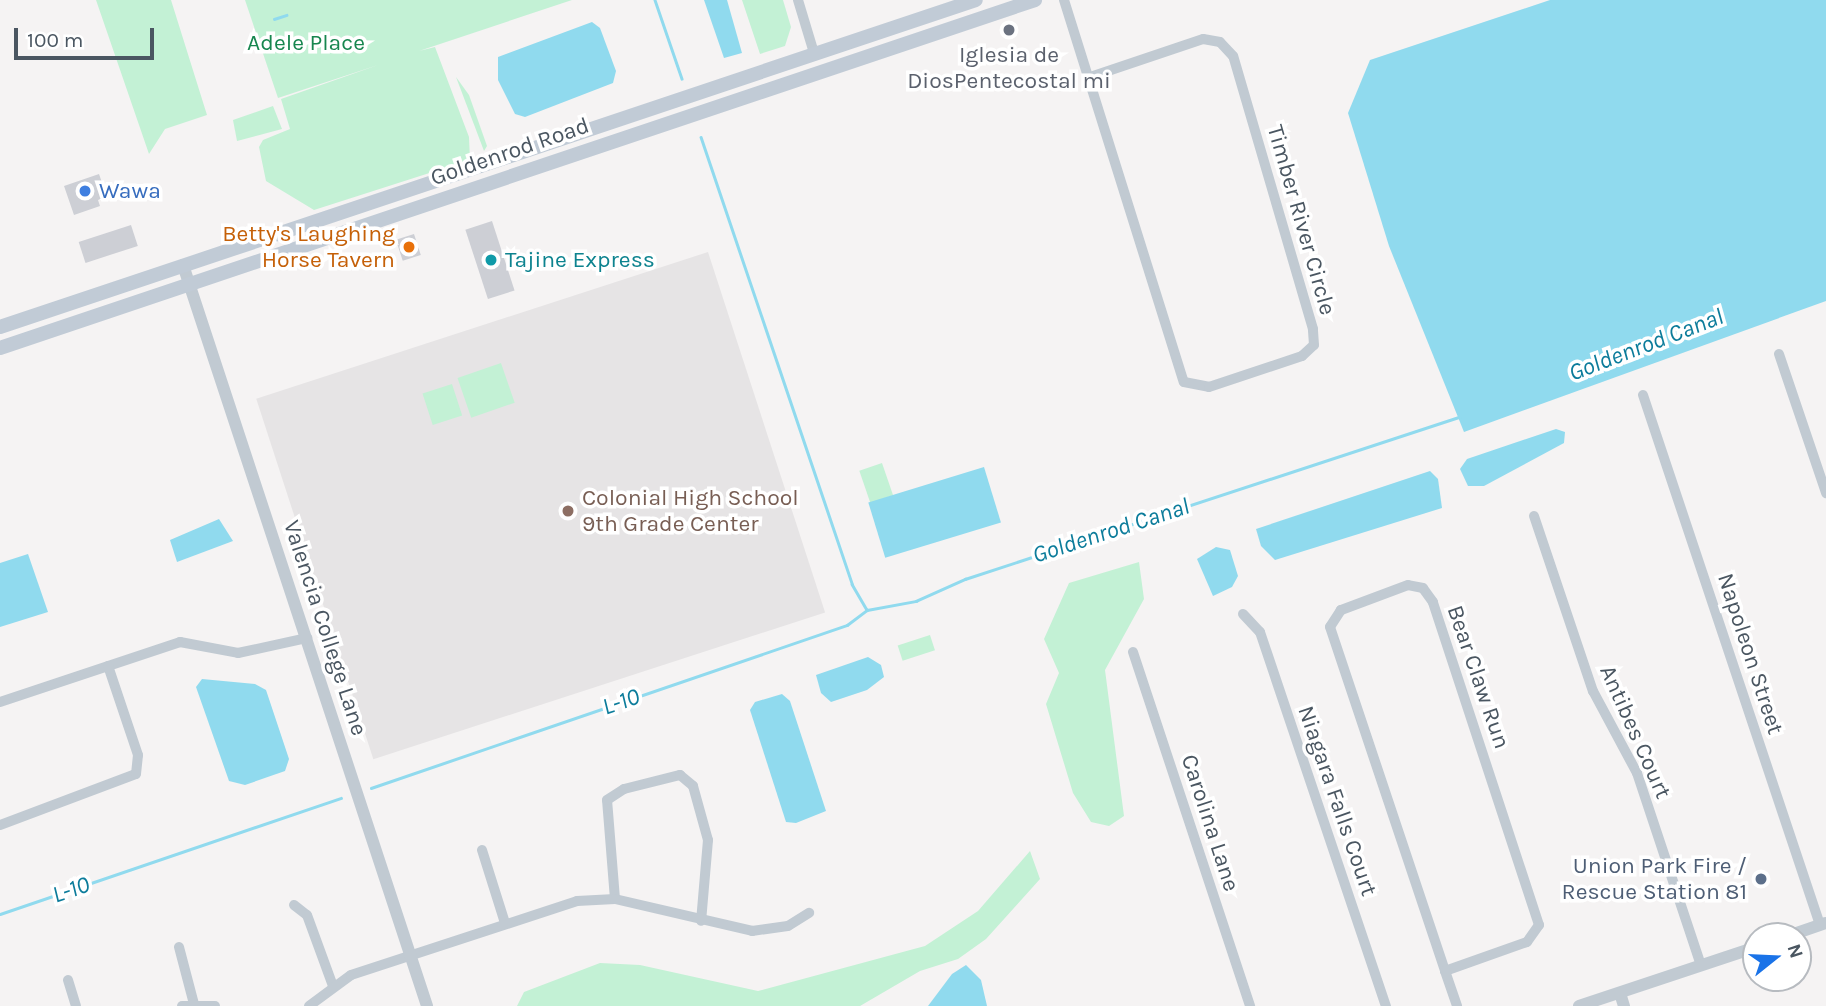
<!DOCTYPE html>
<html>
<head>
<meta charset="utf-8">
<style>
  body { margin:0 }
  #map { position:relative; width:1826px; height:1006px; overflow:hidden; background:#f5f3f3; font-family:Karla,sans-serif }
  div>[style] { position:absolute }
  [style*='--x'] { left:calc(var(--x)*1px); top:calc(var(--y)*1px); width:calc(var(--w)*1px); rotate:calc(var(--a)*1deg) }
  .education>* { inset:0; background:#e6e4e5; transform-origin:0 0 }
  .green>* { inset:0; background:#c3f1d5; transform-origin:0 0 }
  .water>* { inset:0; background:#90daee; transform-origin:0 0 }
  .stream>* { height:2.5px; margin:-1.25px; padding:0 1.25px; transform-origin:1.25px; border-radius:1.25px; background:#90daee }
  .building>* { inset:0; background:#cdcfd5; transform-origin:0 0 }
  .minor>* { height:10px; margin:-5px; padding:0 5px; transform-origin:5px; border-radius:5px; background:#c1cad2 }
  .tertiary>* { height:12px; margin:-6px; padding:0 6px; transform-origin:6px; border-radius:6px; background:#c1cad2 }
  .secondary>* { height:14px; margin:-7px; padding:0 7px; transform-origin:7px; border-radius:7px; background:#c1cbd6 }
  .dots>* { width:19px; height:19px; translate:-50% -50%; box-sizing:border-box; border:4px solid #fff; border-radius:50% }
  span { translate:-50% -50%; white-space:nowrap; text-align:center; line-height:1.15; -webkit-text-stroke:7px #fff; paint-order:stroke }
  .park-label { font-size:23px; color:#17864f }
  .worship-label { font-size:23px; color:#5b616d }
  .street-label { font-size:23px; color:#4a5661 }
  .shop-label { font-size:23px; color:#366cbe }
  .left { translate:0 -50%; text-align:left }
  .food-label { font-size:23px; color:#c56008 }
  .right { translate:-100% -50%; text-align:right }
  .culture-label { font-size:23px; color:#0d838f }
  .education-label { font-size:23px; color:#785e54 }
  .service-label { font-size:23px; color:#4e5e75 }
  .water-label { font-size:24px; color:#0c7c9b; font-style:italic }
  .north { position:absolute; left:1742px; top:922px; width:70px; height:70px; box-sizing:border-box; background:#fff; border:2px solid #b7bbc0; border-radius:50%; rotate:72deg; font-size:19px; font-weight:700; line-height:28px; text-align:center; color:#4a5661 }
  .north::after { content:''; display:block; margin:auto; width:24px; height:32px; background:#1a73e8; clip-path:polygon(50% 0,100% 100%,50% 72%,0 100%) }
  .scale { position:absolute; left:14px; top:28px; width:140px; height:32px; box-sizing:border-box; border:4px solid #4a5661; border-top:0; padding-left:9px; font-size:21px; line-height:24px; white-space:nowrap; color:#4a5661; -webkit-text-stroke:5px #fff; paint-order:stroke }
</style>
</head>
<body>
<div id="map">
  <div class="education">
    <i style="left:708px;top:252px;width:379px;height:475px;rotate:72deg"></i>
  </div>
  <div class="green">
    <i style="clip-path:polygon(96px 0,171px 0,207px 115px,165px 129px,149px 154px)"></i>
    <i style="clip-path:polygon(245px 0,572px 0,419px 51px,435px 47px,469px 137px,470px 160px,314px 210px,266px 181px,259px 147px,263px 140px,290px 129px,281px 99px,378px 65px,278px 98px)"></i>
    <i style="clip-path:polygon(742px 0,783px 0,791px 27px,785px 46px,760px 54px)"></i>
    <i style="clip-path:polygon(456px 77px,469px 95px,487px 146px,484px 151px)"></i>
    <i style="clip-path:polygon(273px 106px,282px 129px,237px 141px,233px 120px)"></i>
    <i style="left:501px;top:363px;width:42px;height:46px;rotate:71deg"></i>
    <i style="left:452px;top:384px;width:33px;height:31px;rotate:72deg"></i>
    <i style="left:882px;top:463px;width:34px;height:24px;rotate:71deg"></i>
    <i style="clip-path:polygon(1139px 562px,1144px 599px,1105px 670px,1124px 816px,1109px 826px,1091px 822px,1073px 793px,1046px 704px,1059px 673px,1044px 639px,1069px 583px)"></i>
    <i style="left:930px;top:635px;width:16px;height:34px;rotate:72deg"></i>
    <i style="clip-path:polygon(1030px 851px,1040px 879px,986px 939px,958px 959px,920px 971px,860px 1006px,517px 1006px,524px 992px,600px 963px,640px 965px,758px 991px,925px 946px,978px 911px)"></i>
  </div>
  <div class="water">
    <i style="clip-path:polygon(704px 0,727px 0,742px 53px,724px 58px)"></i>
    <i style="clip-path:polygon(1550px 0,1826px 0,1826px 301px,1464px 432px,1389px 246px,1348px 113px,1370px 60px)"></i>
    <i style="clip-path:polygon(592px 22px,600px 28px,616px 71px,613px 83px,525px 117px,515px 114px,498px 80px,498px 57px)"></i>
    <i style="clip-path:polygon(1556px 429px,1565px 432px,1564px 443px,1484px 486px,1468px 486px,1460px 469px,1467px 459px)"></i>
    <i style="left:984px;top:467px;width:58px;height:121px;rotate:73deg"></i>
    <i style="clip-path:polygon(1430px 471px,1438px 479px,1442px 508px,1275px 560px,1261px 546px,1256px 529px)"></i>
    <i style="clip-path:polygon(219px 519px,233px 541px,177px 562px,170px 540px)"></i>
    <i style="clip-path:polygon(1216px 547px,1230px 550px,1238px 576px,1232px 587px,1213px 596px,1197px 559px)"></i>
    <i style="clip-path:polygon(28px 554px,48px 612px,0 627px,0 563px)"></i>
    <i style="clip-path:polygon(868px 657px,881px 665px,884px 677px,867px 690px,831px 702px,821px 693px,816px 675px)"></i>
    <i style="clip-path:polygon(202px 679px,255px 684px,266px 690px,289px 759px,285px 771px,245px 785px,229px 781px,196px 687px)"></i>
    <i style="clip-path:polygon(782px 694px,790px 701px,826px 811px,796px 823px,786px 822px,750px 710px,755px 702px)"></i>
    <i style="clip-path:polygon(966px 965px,981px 980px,987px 1006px,928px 1006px,952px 974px)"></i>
  </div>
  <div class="stream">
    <i style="--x:655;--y:0;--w:83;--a:71.1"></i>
    <i style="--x:274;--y:19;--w:13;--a:-18"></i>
    <i style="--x:701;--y:137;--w:472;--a:71.3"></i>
    <i style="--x:852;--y:584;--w:30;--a:60"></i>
    <i style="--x:371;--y:788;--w:503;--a:-18.9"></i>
    <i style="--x:847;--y:625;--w:25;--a:-37"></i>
    <i style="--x:867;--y:610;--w:50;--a:-10.4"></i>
    <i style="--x:916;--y:601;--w:54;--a:-24.2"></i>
    <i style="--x:965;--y:579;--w:520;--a:-18.16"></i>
    <i style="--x:0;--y:914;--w:360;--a:-18.8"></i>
  </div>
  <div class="building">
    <i style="clip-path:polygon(99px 174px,107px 197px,98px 200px,100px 206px,74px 215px,64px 186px)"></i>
    <i style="left:492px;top:221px;width:73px;height:28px;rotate:72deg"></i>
    <i style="left:131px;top:225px;width:22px;height:55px;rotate:72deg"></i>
    <i style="left:414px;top:234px;width:22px;height:19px;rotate:72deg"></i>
  </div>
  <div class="minor">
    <i style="--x:798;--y:0;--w:55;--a:73.2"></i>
    <i style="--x:1064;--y:0;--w:400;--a:72.6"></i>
    <i style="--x:1184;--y:382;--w:25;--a:11"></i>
    <i style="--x:1209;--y:387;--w:98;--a:-18.4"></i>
    <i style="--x:1302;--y:356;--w:16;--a:-43"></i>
    <i style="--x:1314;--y:345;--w:16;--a:-94"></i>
    <i style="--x:1313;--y:329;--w:284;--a:-106.3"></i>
    <i style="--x:1233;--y:56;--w:19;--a:-133"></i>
    <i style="--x:1220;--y:42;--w:17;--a:-170"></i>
    <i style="--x:1203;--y:39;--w:119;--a:161.4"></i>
    <i style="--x:1779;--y:354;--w:147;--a:71.3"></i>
    <i style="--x:1643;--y:395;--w:559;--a:71.53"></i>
    <i style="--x:1534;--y:516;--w:185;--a:71.4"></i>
    <i style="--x:1593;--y:691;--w:93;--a:61.8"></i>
    <i style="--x:1637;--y:773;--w:202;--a:71.6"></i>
    <i style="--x:1243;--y:614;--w:25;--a:47"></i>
    <i style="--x:1260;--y:632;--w:395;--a:71.4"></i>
    <i style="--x:1133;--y:652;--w:373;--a:71.7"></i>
    <i style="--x:0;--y:702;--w:190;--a:-18.4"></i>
    <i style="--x:180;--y:642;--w:59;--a:10.7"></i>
    <i style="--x:238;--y:653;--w:71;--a:-12.3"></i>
    <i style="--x:0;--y:825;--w:145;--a:-20.6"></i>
    <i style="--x:136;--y:774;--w:19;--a:-84"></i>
    <i style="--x:138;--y:755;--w:94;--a:-108.6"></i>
    <i style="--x:482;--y:850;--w:77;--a:72.5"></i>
    <i style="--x:615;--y:899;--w:99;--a:-94.6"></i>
    <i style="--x:607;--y:800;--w:20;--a:-33"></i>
    <i style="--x:624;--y:789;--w:58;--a:-14"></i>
    <i style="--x:680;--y:775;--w:17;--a:40"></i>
    <i style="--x:693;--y:786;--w:56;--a:74.5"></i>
    <i style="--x:708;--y:840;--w:81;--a:94.9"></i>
    <i style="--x:294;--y:905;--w:16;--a:38"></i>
    <i style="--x:307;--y:915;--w:76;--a:69.9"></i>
    <i style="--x:179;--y:947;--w:59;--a:75.3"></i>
    <i style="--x:1445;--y:971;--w:87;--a:-19.5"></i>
    <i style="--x:1527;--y:942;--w:21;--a:-55"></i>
    <i style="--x:1539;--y:925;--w:340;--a:-108.2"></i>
    <i style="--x:1433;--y:602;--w:17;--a:-126"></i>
    <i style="--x:1423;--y:588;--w:15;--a:-169"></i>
    <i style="--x:1408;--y:585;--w:72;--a:159.5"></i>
    <i style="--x:1341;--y:610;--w:20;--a:123"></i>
    <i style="--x:1330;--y:627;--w:363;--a:71.5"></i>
    <i style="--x:1445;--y:971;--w:37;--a:71"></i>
    <i style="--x:68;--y:980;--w:27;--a:73"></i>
    <i style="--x:182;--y:1006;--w:33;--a:0"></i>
    <i style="--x:309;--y:1006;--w:52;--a:-36.4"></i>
    <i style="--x:351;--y:975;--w:238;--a:-18.1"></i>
    <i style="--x:577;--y:901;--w:38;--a:-3"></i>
    <i style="--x:615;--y:899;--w:141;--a:13.1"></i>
    <i style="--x:752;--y:931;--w:36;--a:-8"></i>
    <i style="--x:788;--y:926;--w:25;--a:-32"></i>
  </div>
  <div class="tertiary">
    <i style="--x:183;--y:265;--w:780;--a:71.77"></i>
    <i style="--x:1788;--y:936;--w:40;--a:-18.9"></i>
    <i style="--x:1620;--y:993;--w:14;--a:73"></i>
    <i style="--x:1579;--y:1006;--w:187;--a:-18.4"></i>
  </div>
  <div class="secondary">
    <i style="--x:0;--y:327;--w:1029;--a:-18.52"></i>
    <i style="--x:0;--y:348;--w:1092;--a:-18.58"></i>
  </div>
  <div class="dots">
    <i style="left:1009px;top:30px;background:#6b7280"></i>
    <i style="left:85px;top:191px;background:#3f7fe0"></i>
    <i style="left:409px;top:247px;background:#e8710a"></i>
    <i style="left:491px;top:260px;background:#0f9aa8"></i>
    <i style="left:568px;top:511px;background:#8d6e63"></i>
    <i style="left:1761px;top:879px;background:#5c6f8a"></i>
  </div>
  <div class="park-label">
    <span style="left:306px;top:43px">Adele Place</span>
  </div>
  <div class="worship-label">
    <span style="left:1009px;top:68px">Iglesia de<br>DiosPentecostal mi</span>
  </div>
  <div class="street-label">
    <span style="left:510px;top:152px;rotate:-19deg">Goldenrod Road</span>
    <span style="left:1301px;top:220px;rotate:74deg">Timber River Circle</span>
    <span style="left:325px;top:628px;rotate:72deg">Valencia College Lane</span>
    <span style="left:1750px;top:654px;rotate:72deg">Napoleon Street</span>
    <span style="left:1478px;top:677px;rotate:71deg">Bear Claw Run</span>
    <span style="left:1635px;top:732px;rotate:66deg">Antibes Court</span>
    <span style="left:1337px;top:801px;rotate:71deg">Niagara Falls Court</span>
    <span style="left:1210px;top:823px;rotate:72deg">Carolina Lane</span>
  </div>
  <div class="shop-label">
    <span class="left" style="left:99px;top:191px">Wawa</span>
  </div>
  <div class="food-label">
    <span class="right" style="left:395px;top:247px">Betty's Laughing<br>Horse Tavern</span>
  </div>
  <div class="culture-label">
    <span class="left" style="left:505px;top:260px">Tajine Express</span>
  </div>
  <div class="education-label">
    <span class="left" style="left:582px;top:511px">Colonial High School<br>9th Grade Center</span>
  </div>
  <div class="service-label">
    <span class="right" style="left:1747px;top:879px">Union Park Fire /<br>Rescue Station 81</span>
  </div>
  <div class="water-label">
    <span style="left:1646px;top:345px;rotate:-21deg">Goldenrod Canal</span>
    <span style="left:1111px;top:531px;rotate:-18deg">Goldenrod Canal</span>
    <span style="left:621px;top:702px;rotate:-19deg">L-10</span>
    <span style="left:71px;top:890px;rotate:-19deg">L-10</span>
  </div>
  <div class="north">N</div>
  <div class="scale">100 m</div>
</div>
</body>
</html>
